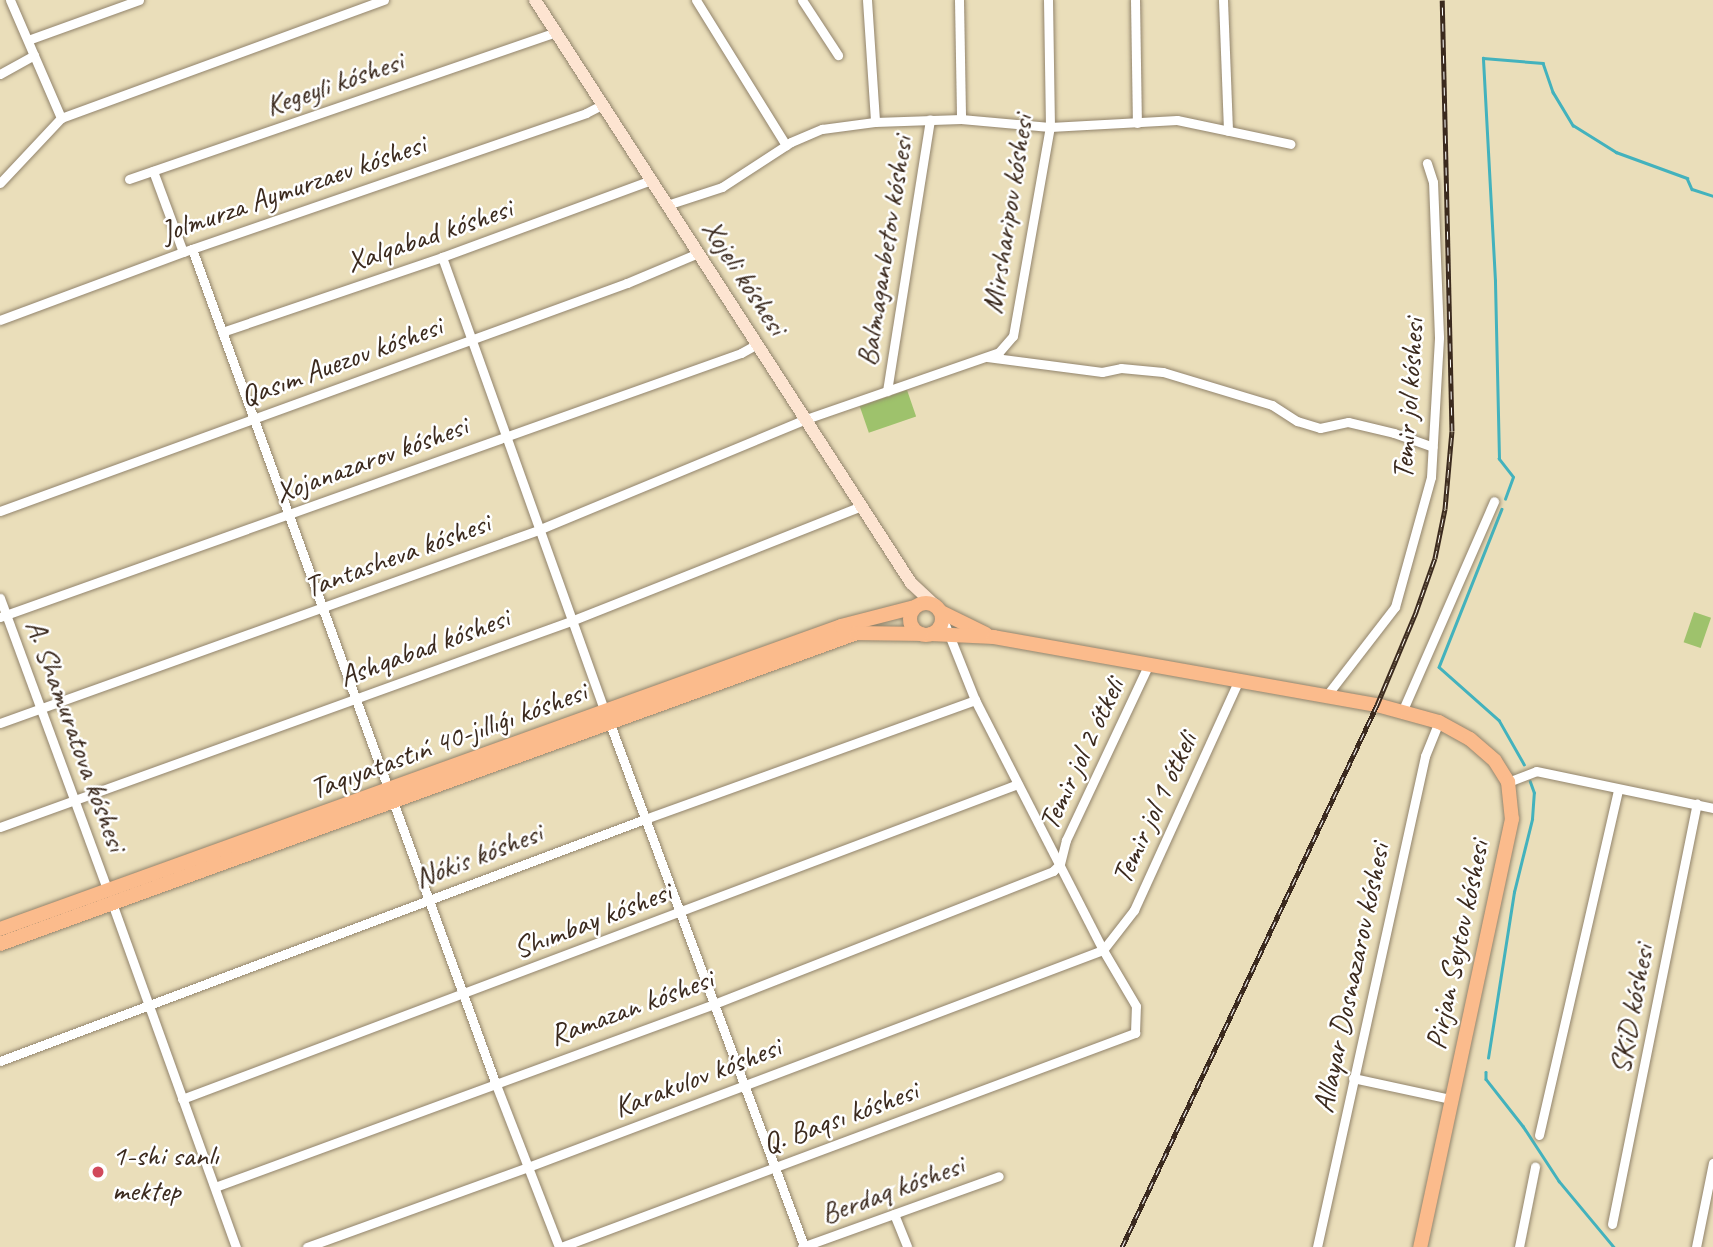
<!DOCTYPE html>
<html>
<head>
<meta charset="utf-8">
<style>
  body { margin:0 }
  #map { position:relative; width:1713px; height:1247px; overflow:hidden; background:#eadeba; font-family:Caveat,sans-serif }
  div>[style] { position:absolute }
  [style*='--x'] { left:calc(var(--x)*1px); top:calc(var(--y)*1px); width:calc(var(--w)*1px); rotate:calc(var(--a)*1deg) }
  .green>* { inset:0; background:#9ec26c; transform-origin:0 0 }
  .stream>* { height:2.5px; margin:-1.25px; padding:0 1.25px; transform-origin:1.25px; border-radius:1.25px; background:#43b2bd }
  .roads { filter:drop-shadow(0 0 2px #92846c) drop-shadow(0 0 2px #92846c) }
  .street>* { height:9px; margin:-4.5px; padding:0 4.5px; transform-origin:4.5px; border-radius:4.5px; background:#fff }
  .secondary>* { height:12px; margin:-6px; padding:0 6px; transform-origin:6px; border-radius:6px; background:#fde4d1 }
  .primary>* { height:14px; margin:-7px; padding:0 7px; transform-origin:7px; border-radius:7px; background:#fbbb8c }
  .primary>.ring { margin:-7px; padding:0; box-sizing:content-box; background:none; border:14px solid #fbbb8c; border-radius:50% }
  .rail>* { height:5px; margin-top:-2.5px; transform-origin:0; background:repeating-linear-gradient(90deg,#fff 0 8px,#3b2a1e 0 16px); box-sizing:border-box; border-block:2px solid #3b2a1e }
  .dots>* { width:19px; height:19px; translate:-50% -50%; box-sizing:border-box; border:4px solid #fff; border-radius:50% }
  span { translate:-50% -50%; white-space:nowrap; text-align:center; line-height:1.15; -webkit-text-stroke:5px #fff; paint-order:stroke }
  .street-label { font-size:30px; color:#3b2a1e }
  .poi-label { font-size:30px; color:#3b2a1e }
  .left { translate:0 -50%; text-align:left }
</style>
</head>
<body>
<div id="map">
  <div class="green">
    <i style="left:907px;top:390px;width:28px;height:50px;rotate:71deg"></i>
    <i style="left:1694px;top:612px;width:18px;height:32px;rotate:19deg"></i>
  </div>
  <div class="stream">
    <i style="--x:1505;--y:499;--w:23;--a:-70"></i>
    <i style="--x:1513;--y:477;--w:23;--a:-128"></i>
    <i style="--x:1499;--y:459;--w:178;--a:-91.3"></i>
    <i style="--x:1495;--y:281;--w:223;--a:-93.1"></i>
    <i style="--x:1483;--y:58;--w:60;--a:4.8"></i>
    <i style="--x:1543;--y:63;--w:31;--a:71"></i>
    <i style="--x:1553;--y:92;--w:39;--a:59"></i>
    <i style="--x:1573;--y:125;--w:51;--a:32.1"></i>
    <i style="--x:1616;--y:152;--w:76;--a:20.1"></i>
    <i style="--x:1687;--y:178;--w:12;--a:66"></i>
    <i style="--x:1692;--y:189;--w:22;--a:18"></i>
    <i style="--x:1502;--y:509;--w:170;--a:111.7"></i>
    <i style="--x:1439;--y:667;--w:80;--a:41.5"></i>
    <i style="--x:1499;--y:720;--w:51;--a:60.4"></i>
    <i style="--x:1488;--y:1058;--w:168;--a:-81.1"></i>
    <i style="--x:1514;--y:892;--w:75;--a:-76.1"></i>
    <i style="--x:1532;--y:819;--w:26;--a:-86"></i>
    <i style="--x:1534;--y:793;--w:12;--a:-110"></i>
    <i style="--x:1486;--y:1072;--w:7;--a:90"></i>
    <i style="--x:1486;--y:1079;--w:60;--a:51.8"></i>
    <i style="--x:1523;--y:1126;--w:66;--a:56.8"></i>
    <i style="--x:1559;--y:1181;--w:86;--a:50.2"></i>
  </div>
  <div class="roads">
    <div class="street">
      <i style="--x:10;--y:0;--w:129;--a:66.6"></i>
      <i style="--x:696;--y:0;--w:171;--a:58.2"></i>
      <i style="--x:802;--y:0;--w:66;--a:56.8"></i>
      <i style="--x:867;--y:0;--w:122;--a:86.2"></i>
      <i style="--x:959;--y:0;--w:119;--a:89"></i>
      <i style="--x:1135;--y:0;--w:123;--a:89.1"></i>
      <i style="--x:1223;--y:0;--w:131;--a:87.8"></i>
      <i style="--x:28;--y:40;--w:118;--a:-19.8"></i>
      <i style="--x:0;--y:74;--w:39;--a:-29"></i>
      <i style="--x:153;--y:171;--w:86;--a:69.7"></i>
      <i style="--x:129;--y:179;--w:451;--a:-19"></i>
      <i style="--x:0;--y:183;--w:89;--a:-46.8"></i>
      <i style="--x:61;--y:118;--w:344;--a:-20.1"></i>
      <i style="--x:667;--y:205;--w:58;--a:-18.1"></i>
      <i style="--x:722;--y:187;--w:82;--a:-33.1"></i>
      <i style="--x:791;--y:142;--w:34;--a:-23"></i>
      <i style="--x:822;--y:129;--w:53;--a:-7.5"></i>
      <i style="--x:875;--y:122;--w:86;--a:-2"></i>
      <i style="--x:961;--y:119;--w:89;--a:5.1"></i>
      <i style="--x:1050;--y:127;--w:127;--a:-3.2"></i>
      <i style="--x:1177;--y:120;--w:116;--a:11.9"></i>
      <i style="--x:192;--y:249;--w:886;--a:70.01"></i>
      <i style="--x:495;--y:1082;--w:177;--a:68.8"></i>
      <i style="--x:442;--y:257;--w:483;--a:70.3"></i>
      <i style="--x:0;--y:320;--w:195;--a:-20.4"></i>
      <i style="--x:183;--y:252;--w:426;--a:-19"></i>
      <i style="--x:586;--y:113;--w:18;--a:-27"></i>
      <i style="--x:222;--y:332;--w:232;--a:-18.8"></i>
      <i style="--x:442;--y:257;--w:223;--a:-20.2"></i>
      <i style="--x:987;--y:357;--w:116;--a:7.4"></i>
      <i style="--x:1102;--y:372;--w:19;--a:-12"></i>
      <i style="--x:1121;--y:368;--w:42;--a:5.4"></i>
      <i style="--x:1163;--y:372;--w:114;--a:16.8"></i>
      <i style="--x:1272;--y:405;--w:30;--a:33"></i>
      <i style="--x:1297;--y:421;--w:24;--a:17"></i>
      <i style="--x:1320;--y:428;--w:29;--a:-12"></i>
      <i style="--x:1348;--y:422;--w:47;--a:13.4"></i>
      <i style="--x:1394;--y:433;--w:41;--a:19.7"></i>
      <i style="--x:887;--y:391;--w:275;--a:-81"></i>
      <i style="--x:0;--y:511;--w:667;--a:-19.98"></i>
      <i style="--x:627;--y:283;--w:77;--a:-22.9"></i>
      <i style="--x:0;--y:598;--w:310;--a:69.8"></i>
      <i style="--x:0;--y:617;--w:787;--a:-19.61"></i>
      <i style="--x:741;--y:353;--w:18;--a:-29"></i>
      <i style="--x:1327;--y:695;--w:111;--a:-52.3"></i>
      <i style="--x:1395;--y:607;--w:135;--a:-74.5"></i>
      <i style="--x:1431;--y:477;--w:140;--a:-86.7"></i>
      <i style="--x:1439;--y:337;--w:155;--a:-92.2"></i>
      <i style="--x:1433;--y:182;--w:20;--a:-108"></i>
      <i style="--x:1402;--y:712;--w:230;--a:-66.4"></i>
      <i style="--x:0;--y:723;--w:572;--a:-19.73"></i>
      <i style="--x:538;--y:530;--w:290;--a:-22.5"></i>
      <i style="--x:806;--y:419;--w:204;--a:-19.1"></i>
      <i style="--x:999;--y:352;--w:21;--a:-49"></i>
      <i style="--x:1013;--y:336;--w:212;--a:-80"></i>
      <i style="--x:1050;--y:127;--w:127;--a:-90.9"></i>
      <i style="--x:610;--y:724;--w:557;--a:69.61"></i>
      <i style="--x:1508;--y:782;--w:30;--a:-21"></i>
      <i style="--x:1536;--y:771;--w:181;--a:11.8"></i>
      <i style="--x:0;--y:827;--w:607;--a:-19.84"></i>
      <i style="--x:571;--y:621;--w:313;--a:-21.6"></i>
      <i style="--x:112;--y:903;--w:366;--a:70.2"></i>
      <i style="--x:0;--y:1061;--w:689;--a:-20.57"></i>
      <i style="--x:645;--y:819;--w:351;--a:-19.8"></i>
      <i style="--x:1353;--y:1078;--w:99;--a:12.2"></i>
      <i style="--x:182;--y:1099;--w:893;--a:-20.65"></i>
      <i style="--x:1539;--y:1135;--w:355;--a:-77.1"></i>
      <i style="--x:215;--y:1187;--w:531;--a:-20.14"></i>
      <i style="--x:714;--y:1004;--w:364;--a:-21.4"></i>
      <i style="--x:1053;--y:871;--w:10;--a:-45"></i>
      <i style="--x:1060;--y:864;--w:25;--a:-76"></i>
      <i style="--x:1066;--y:840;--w:195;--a:-64.8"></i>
      <i style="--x:894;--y:1214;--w:35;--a:68"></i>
      <i style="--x:1612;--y:1224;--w:429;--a:-78.6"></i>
      <i style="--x:307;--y:1247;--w:235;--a:-19.9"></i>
      <i style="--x:528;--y:1167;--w:615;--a:-20.68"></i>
      <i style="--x:1103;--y:950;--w:51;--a:-52.2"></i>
      <i style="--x:1134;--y:910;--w:253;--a:-65.5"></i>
      <i style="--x:561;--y:1247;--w:613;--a:-20.45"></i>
      <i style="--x:1135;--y:1033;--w:27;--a:-88"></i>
      <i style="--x:1136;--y:1006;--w:65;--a:-120.5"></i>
      <i style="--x:1103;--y:950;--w:281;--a:-117.1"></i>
      <i style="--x:975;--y:700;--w:89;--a:-111.7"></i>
      <i style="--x:802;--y:1247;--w:209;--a:-19.8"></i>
      <i style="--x:1317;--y:1247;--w:503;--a:-77.59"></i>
      <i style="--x:1425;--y:756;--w:37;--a:-68"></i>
      <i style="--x:1519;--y:1247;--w:82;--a:-78.7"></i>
      <i style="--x:1696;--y:1247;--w:86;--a:-78.6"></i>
    </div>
    <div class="secondary">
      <i style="--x:535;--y:0;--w:694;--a:57.18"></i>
      <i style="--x:911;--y:583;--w:33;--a:43"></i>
    </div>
    <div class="primary">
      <i class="ring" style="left:910px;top:603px;width:18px;height:18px"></i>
      <i style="--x:941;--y:612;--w:50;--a:26.1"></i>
      <i style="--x:931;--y:634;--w:63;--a:2.7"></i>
      <i style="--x:994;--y:637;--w:389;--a:10.1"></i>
      <i style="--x:1377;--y:705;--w:64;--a:15.3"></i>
      <i style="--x:1439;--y:722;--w:35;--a:29"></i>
      <i style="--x:1470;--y:739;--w:33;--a:41"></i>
      <i style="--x:1495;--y:761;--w:25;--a:58"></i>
      <i style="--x:1508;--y:782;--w:37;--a:84"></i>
      <i style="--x:1512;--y:819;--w:438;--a:102.1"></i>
      <i style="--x:0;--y:929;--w:894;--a:-19.81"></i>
      <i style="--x:841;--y:626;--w:76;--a:-14.4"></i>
      <i style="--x:0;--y:944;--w:912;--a:-19.95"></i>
      <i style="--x:857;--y:633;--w:64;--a:0.9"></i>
    </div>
  </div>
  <div class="rail">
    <i style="--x:1122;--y:1247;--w:599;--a:-64.8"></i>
    <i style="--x:1377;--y:705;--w:101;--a:-67.2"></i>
    <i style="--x:1416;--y:612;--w:57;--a:-70.6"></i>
    <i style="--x:1435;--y:558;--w:50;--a:-78.5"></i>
    <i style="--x:1445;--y:509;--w:78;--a:-84.9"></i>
    <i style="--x:1452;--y:431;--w:431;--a:-91.3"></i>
  </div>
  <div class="dots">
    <i style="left:98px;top:1172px;background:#d1495b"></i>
  </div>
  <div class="street-label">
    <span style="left:334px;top:83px;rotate:-19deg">Kegeyli kóshesi</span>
    <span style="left:293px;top:188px;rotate:-19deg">Jolmurza Aymurzaev kóshesi</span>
    <span style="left:1007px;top:214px;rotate:-81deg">Mirsharipov kóshesi</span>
    <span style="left:429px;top:235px;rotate:-19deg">Xalqabad kóshesi</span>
    <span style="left:884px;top:251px;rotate:-81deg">Balmaganbetov kóshesi</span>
    <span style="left:745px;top:277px;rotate:57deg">Xojeli kóshesi</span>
    <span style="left:341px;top:361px;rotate:-20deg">Qasım Auezov kóshesi</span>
    <span style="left:1408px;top:399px;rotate:-86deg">Temir jol kóshesi</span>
    <span style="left:371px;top:459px;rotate:-20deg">Xojanazarov kóshesi</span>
    <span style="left:397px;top:555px;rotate:-20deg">Tantasheva kóshesi</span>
    <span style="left:424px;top:647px;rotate:-20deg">Ashqabad kóshesi</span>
    <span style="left:77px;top:735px;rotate:70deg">A. Shamuratova kóshesi</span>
    <span style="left:448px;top:740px;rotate:-20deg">Taqıyatastıń 40-jıllıǵı kóshesi</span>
    <span style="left:1081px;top:754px;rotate:-65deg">Temir jol 2 ótkeli</span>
    <span style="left:1154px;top:808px;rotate:-65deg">Temir jol 1 ótkeli</span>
    <span style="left:478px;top:855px;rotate:-21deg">Nókis kóshesi</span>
    <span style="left:592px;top:920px;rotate:-21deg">Shımbay kóshesi</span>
    <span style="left:1457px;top:945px;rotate:-78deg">Pirjan Seytov kóshesi</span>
    <span style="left:1351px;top:978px;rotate:-78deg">Allayar Dosnazarov kóshesi</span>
    <span style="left:631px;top:1007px;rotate:-20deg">Ramazan kóshesi</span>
    <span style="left:1631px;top:1009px;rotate:-79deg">SKiD kóshesi</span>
    <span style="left:697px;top:1077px;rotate:-21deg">Karakulov kóshesi</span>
    <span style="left:840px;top:1117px;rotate:-20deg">Q. Baqsı kóshesi</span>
    <span style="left:892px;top:1189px;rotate:-20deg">Berdaq kóshesi</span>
  </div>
  <div class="poi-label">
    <span class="left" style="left:112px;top:1172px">1-shi sanlı<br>mektep</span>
  </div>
</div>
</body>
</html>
